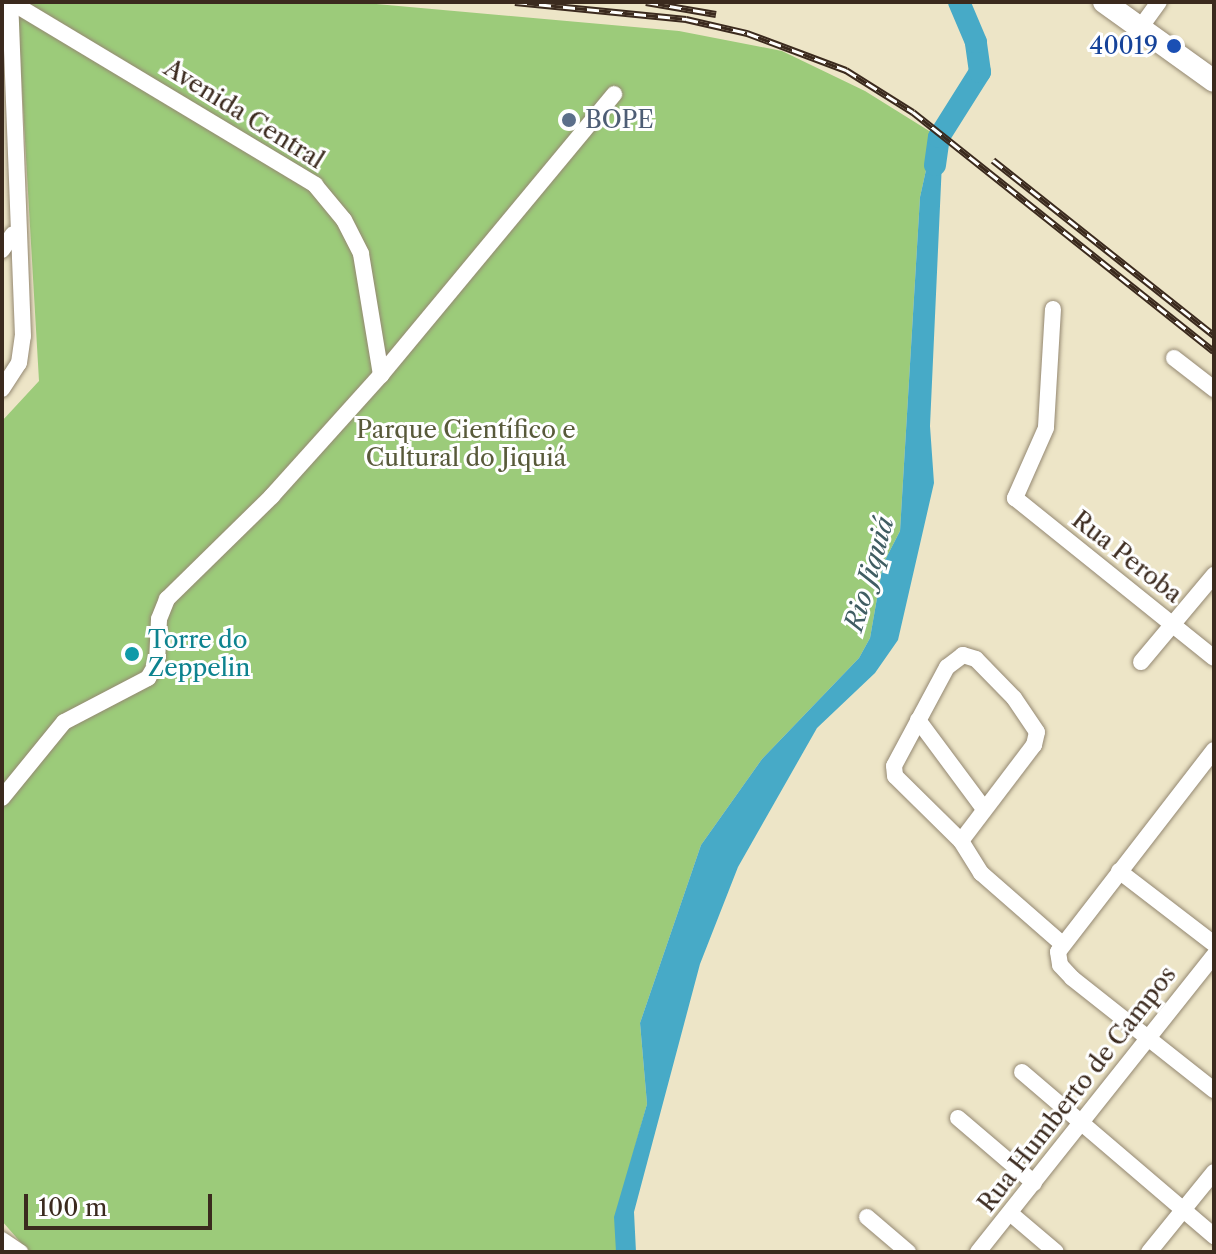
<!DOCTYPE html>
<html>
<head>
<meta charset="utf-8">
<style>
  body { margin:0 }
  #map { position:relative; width:1216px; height:1254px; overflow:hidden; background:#ede5c7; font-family:"Libre Caslon Text",serif }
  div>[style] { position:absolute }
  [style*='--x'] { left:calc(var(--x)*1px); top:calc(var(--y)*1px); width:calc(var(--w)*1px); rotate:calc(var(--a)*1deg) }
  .green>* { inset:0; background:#9ccb7a }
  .water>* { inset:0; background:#47aac7 }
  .river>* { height:22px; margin:-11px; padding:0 11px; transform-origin:11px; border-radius:11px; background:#47aac7 }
  .roads { filter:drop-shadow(0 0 2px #948872) drop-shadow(0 0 2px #948872) }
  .minor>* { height:16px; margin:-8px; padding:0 8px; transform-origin:8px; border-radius:8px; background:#fff }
  .major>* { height:22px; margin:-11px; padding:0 11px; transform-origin:11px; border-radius:11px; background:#fff }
  .rail>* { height:7px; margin-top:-3.5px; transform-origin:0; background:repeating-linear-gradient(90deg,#fff 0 12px,#3b2a1e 0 24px); box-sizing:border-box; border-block:2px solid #3b2a1e }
  .dots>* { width:22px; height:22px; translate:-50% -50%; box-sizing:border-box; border:4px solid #fff; border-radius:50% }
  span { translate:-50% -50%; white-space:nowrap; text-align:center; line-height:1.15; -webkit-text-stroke:6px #fff; paint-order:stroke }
  .transit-label { font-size:24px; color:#164399 }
  .right { translate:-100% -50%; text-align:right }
  .street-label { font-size:24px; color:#3b2a1e }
  .service-label { font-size:24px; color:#4e5e75 }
  .left { translate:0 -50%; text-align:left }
  .park-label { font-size:24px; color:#585a3a }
  .culture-label { font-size:24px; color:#0d838f }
  .water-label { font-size:26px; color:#405d62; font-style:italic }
  .frame { position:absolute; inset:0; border:4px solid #3b2a1e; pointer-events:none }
  .scale { position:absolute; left:24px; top:1194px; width:188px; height:36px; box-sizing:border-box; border:4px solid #3b2a1e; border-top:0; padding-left:10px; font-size:24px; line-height:28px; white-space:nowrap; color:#3b2a1e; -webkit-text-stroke:6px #fff; paint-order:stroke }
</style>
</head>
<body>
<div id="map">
  <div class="green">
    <i style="clip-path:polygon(17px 2px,354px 2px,679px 31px,782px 51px,865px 91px,934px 134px,920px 197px,900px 531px,883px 564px,870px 638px,859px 658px,762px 759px,701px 845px,640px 1023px,647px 1104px,623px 1190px,616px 1252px,29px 1252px,2px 1221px,2px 421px,39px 381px)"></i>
  </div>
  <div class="water">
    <i style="clip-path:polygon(934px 134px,943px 140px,930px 426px,934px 483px,898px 640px,875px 673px,817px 728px,738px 867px,700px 964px,634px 1212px,636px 1252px,616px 1252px,614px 1217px,647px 1104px,640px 1023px,701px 845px,762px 759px,859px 658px,870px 638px,883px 564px,900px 531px,920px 197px)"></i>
  </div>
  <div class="river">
    <i style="--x:935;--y:165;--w:28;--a:-82"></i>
    <i style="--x:939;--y:137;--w:77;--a:-57.8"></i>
    <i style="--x:980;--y:72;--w:30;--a:-98"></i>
    <i style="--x:976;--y:42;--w:43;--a:-113"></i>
  </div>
  <div class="roads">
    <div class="minor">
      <i style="--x:11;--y:2;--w:355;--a:31"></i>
      <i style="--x:315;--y:185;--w:45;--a:50.4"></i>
      <i style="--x:344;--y:220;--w:38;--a:63"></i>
      <i style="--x:361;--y:254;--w:123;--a:80.6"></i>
      <i style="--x:1140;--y:28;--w:32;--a:-54"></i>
      <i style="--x:2;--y:250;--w:19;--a:-55"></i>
      <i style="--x:1053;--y:309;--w:119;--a:93.4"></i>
      <i style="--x:1046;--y:428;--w:77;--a:113.9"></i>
      <i style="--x:1015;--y:498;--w:255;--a:38.8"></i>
      <i style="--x:1174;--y:358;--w:51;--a:37.8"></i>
      <i style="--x:2;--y:389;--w:31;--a:-57"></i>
      <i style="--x:19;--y:363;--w:27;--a:-82"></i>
      <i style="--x:23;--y:336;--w:334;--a:-92.2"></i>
      <i style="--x:1141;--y:662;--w:114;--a:-50"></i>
      <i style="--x:918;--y:720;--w:111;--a:53.4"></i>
      <i style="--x:1214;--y:750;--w:255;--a:127.7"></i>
      <i style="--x:1058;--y:952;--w:13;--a:81"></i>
      <i style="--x:1060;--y:965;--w:18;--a:47"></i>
      <i style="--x:1072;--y:978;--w:181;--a:38.3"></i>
      <i style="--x:2;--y:798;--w:98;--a:-50.8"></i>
      <i style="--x:64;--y:722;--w:95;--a:-27.6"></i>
      <i style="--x:148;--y:678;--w:17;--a:-59"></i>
      <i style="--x:157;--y:663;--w:44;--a:-87.4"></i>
      <i style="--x:159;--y:619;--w:22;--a:-68"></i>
      <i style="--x:167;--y:599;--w:147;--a:-44.4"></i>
      <i style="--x:272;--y:496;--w:163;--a:-48"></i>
      <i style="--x:381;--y:375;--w:365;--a:-50.3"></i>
      <i style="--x:961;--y:841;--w:121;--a:-52.8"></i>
      <i style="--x:1034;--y:745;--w:13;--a:-77"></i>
      <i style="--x:1037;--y:732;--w:41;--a:-124.1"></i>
      <i style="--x:1014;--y:698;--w:54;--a:-134.3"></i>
      <i style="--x:976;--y:659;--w:14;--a:-163"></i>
      <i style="--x:963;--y:655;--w:20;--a:143"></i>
      <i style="--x:947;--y:667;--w:112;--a:118.2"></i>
      <i style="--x:894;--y:766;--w:10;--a:84"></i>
      <i style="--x:895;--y:776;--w:93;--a:44.6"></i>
      <i style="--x:961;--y:841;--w:38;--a:58"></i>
      <i style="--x:981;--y:873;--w:106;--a:41.2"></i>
      <i style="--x:1119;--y:871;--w:120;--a:37.5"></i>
      <i style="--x:1022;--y:1072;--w:253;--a:40.5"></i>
      <i style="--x:958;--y:1118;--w:100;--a:40.5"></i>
      <i style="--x:1010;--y:1213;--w:60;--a:40.3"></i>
      <i style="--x:867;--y:1217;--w:54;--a:40.5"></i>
      <i style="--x:2;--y:1240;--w:22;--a:34"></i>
      <i style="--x:978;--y:1252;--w:379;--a:-51.5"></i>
      <i style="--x:1149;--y:1252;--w:103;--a:-50.9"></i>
    </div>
    <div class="major">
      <i style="--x:1104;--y:2;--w:135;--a:35.7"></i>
    </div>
  </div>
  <div class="rail">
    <i style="--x:515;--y:2;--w:172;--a:5.7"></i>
    <i style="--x:686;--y:19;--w:63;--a:12.9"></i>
    <i style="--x:747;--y:33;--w:106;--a:20.5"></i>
    <i style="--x:846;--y:70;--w:79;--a:32.1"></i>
    <i style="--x:913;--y:112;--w:384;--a:38.5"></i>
    <i style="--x:646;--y:2;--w:71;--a:9.7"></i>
    <i style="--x:993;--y:160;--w:282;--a:38.4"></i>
  </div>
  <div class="dots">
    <i style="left:1174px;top:46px;background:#1a4fb4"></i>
    <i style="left:569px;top:120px;background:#5c6f8a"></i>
    <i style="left:132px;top:654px;background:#0f9aa8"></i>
  </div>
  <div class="transit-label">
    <span class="right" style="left:1158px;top:46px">40019</span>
  </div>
  <div class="street-label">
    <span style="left:244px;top:114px;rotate:32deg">Avenida Central</span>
    <span style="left:1127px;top:557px;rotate:38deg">Rua Peroba</span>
    <span style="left:1077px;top:1089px;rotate:-52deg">Rua Humberto de Campos</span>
  </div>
  <div class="service-label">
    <span class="left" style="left:585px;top:120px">BOPE</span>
  </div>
  <div class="park-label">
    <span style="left:466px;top:444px">Parque Científico e<br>Cultural do Jiquiá</span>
  </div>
  <div class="culture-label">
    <span class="left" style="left:148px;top:654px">Torre do<br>Zeppelin</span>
  </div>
  <div class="water-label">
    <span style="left:870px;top:574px;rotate:-74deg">Rio Jiquiá</span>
  </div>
  <div class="frame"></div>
  <div class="scale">100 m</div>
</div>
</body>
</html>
